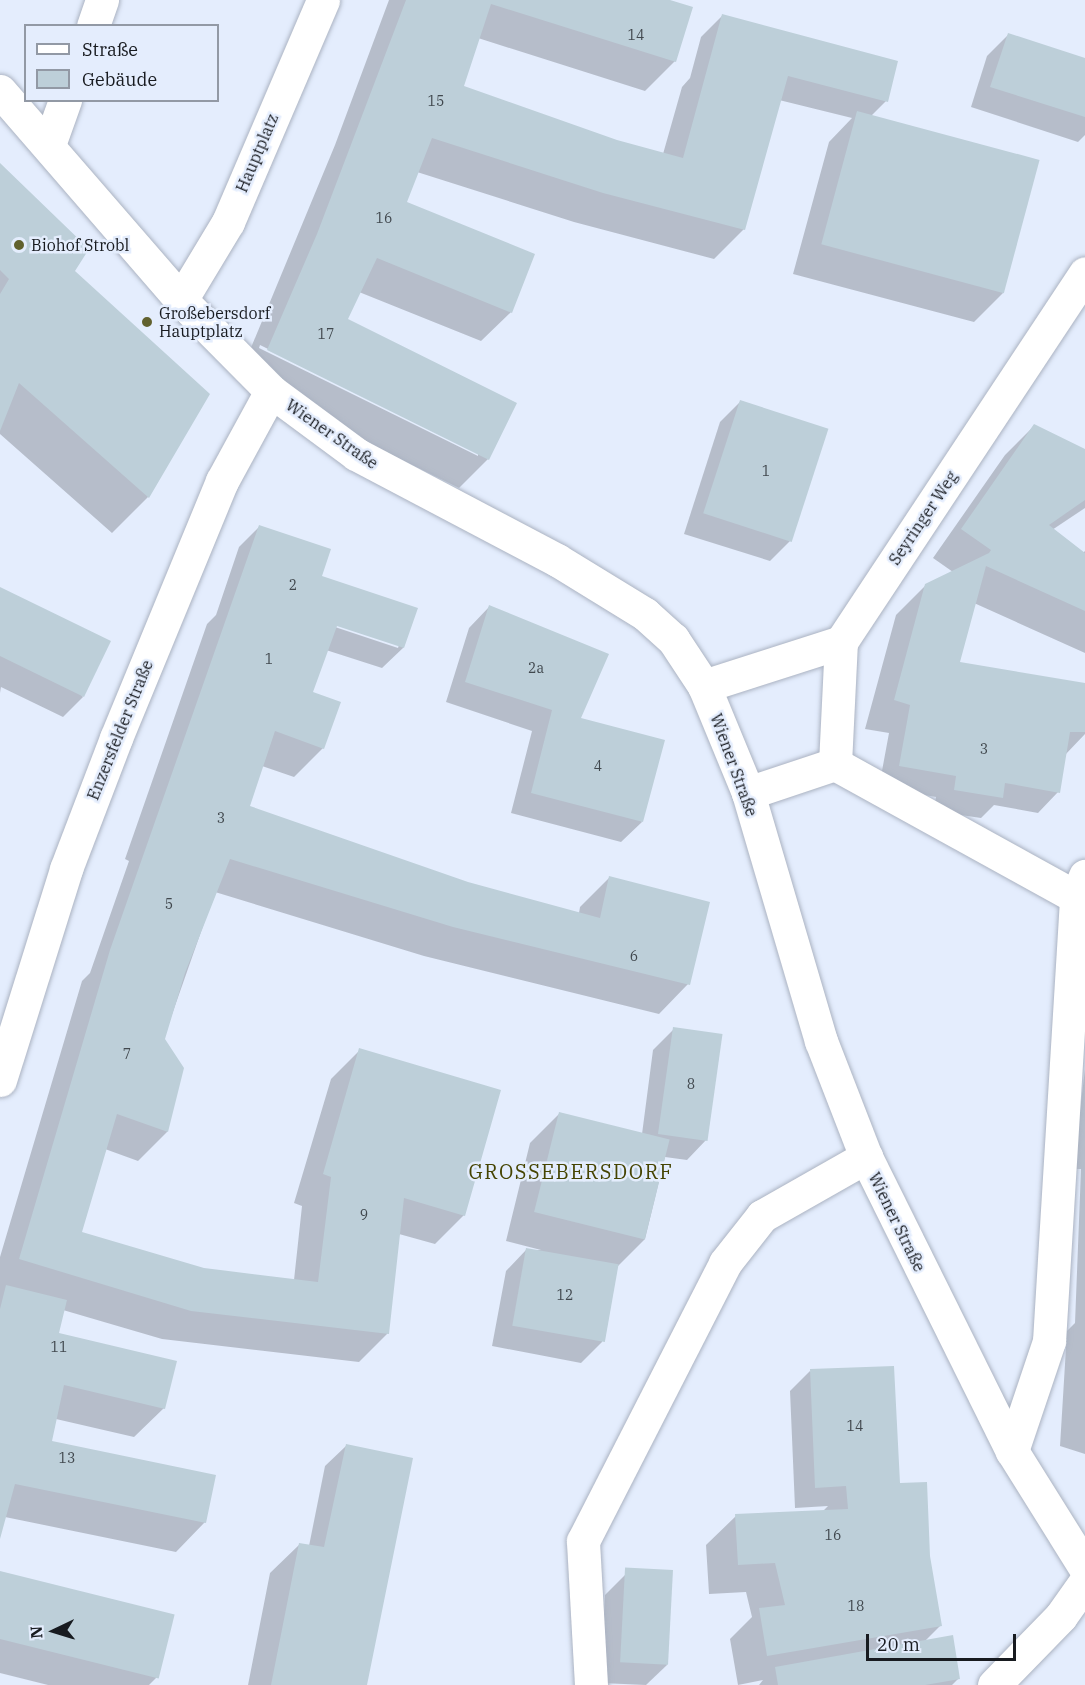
<!DOCTYPE html>
<html>
<head>
<meta charset="utf-8">
<style>
  body { margin:0 }
  #map { position:relative; width:1085px; height:1685px; overflow:hidden; background:#e4edfd; font-family:"IBM Plex Serif",serif }
  div>[style] { position:absolute }
  [style*='--x'] { left:calc(var(--x)*1px); top:calc(var(--y)*1px); width:calc(var(--w)*1px); rotate:calc(var(--a)*1deg) }
  .shadow>* { inset:0; background:#0003 }
  .building>* { inset:0; background:#bdcfd9; transform-origin:0 0 }
  .roads { filter:drop-shadow(0 0 2px #abb3c2) drop-shadow(0 0 2px #abb3c2) }
  .minor>* { height:33px; margin:-16.5px; padding:0 16.5px; transform-origin:16.5px; border-radius:16.5px; background:#fff }
  .tertiary>* { height:33px; margin:-16.5px; padding:0 16.5px; transform-origin:16.5px; border-radius:16.5px; background:#fff }
  .dots>* { width:16px; height:16px; translate:-50% -50%; box-sizing:border-box; border:3px solid #e4edfd; border-radius:50% }
  span { translate:-50% -50%; white-space:nowrap; text-align:center; line-height:1.15; -webkit-text-stroke:5px #e4edfd; paint-order:stroke }
  .number-label { font-size:14px; color:#41484e }
  .number-label span { -webkit-text-stroke-width:0 }
  .street-label { font-size:16px; color:#181b20 }
  .poi-label { font-size:16px; color:#181b20 }
  .left { translate:0 -50%; text-align:left }
  .quarter-label { font-size:20px; color:#454402; letter-spacing:1.5px }
  .legend { position:absolute; left:24px; top:24px; width:195px; height:78px; box-sizing:border-box; background:#e4edfd; border:2px solid #9299a5; margin:0; padding:8px 10px; list-style:none; font-size:18px; color:#181b20 }
  .legend li { display:flex; align-items:center; gap:12px; height:30px }
  .legend b { width:30px; border:2px solid #9299a5 }
  .north { position:absolute; left:24px; top:1601px; width:60px; height:60px; -webkit-text-stroke:4px #e4edfd; paint-order:stroke; rotate:266deg; font-size:16px; font-weight:700; line-height:24px; text-align:center; color:#181b20 }
  .north::after { content:''; display:block; margin:auto; width:21px; height:27px; background:#181b20; clip-path:polygon(50% 0,100% 100%,50% 72%,0 100%) }
  .scale { position:absolute; left:866px; top:1634px; width:150px; height:27px; box-sizing:border-box; border:3px solid #181b20; border-top:0; padding-left:8px; font-size:18px; line-height:21px; white-space:nowrap; color:#181b20; -webkit-text-stroke:4px #e4edfd; paint-order:stroke }
</style>
</head>
<body>
<div id="map">
  <div class="shadow">
    <i style="clip-path:polygon(evenodd,389px 0,665px 0,675px 61px,645px 91px,478px 38px,462px 87px,617px 142px,663px 154px,682px 87px,690px 78px,701px 37px,722px 16px,886px 101px,871px 116px,1003px 293px,974px 322px,793px 274px,829px 142px,852px 118px,779px 100px,744px 229px,714px 259px,574px 222px,417px 172px,405px 203px,511px 312px,481px 341px,359px 292px,346px 320px,488px 459px,459px 488px,238px 379px,335px 145px,389px 0,260px 345px,478px 453px,478px 456px,259px 348px,260px 345px)"></i>
    <i style="clip-path:polygon(1008px 35px,1085px 60px,1085px 135px,1078px 142px,971px 107px,987px 56px)"></i>
    <i style="clip-path:polygon(0 165px,73px 271px,208px 394px,148px 497px,112px 533px,0 434px)"></i>
    <i style="clip-path:polygon(741px 401px,826px 430px,790px 541px,770px 561px,684px 534px,720px 422px)"></i>
    <i style="clip-path:polygon(1034px 426px,1085px 451px,1085px 508px,1052px 530px,1083px 553px,1085px 551px,1085px 653px,974px 603px,958px 663px,1085px 685px,1085px 734px,1065px 755px,1058px 792px,1038px 813px,994px 805px,981px 818px,934px 811px,936px 797px,879px 787px,889px 733px,865px 729px,896px 615px,925px 586px,953px 572px,933px 558px,1005px 455px)"></i>
    <i style="clip-path:polygon(evenodd,259px 527px,320px 577px,416px 609px,403px 648px,382px 668px,326px 650px,311px 693px,323px 748px,294px 777px,262px 766px,248px 807px,467px 884px,579px 913px,580px 907px,609px 878px,688px 984px,659px 1014px,424px 956px,215px 892px,163px 1040px,182px 1068px,167px 1132px,138px 1161px,105px 1149px,80px 1233px,204px 1269px,294px 1280px,302px 1206px,294px 1203px,331px 1079px,360px 1050px,464px 1215px,435px 1244px,399px 1234px,388px 1333px,359px 1362px,162px 1339px,63px 1310px,57px 1334px,164px 1408px,134px 1437px,56px 1419px,51px 1442px,205px 1522px,176px 1552px,5px 1517px,0 1536px,0 1257px,82px 981px,90px 973px,129px 861px,125px 859px,207px 624px,216px 615px,239px 547px,259px 527px,335px 624px,399px 645px,398px 648px,335px 627px,335px 624px)"></i>
    <i style="clip-path:polygon(0 588px,83px 697px,63px 717px,1px 687px,0 693px)"></i>
    <i style="clip-path:polygon(489px 607px,579px 719px,642px 822px,621px 842px,511px 813px,532px 731px,446px 702px,469px 628px)"></i>
    <i style="clip-path:polygon(674px 1029px,707px 1139px,687px 1160px,665px 1157px,645px 1239px,616px 1268px,602px 1342px,581px 1363px,492px 1346px,506px 1271px,526px 1250px,541px 1250px,506px 1241px,530px 1143px,559px 1114px,642px 1134px,653px 1050px)"></i>
    <i style="clip-path:polygon(1085px 1069px,1085px 1454px,1060px 1446px,1067px 1331px,1075px 1323px,1081px 1169px,1073px 1169px)"></i>
    <i style="clip-path:polygon(810px 1371px,899px 1483px,929px 1556px,941px 1625px,924px 1642px,959px 1678px,952px 1685px,759px 1685px,763px 1680px,738px 1685px,730px 1639px,752px 1617px,746px 1592px,709px 1594px,706px 1545px,736px 1516px,823px 1511px,828px 1506px,795px 1508px,790px 1391px)"></i>
    <i style="clip-path:polygon(346px 1446px,366px 1685px,248px 1685px,270px 1573px,300px 1544px,309px 1546px,325px 1466px)"></i>
    <i style="clip-path:polygon(0 1573px,158px 1676px,149px 1685px,48px 1685px,0 1673px)"></i>
    <i style="clip-path:polygon(626px 1574px,667px 1665px,646px 1685px,601px 1683px,605px 1595px)"></i>
  </div>
  <div class="building">
    <i style="clip-path:polygon(406px 0,670px 0,693px 7px,676px 62px,491px 4px,464px 86px,617px 140px,683px 158px,722px 14px,898px 61px,888px 102px,788px 76px,745px 230px,603px 193px,432px 138px,407px 202px,535px 254px,512px 313px,377px 258px,348px 319px,517px 403px,489px 460px,267px 350px,317px 234px)"></i>
    <i style="clip-path:polygon(1008px 33px,1085px 58px,1085px 117px,990px 87px)"></i>
    <i style="left:857px;top:111px;width:189px;height:138px;rotate:15deg"></i>
    <i style="clip-path:polygon(0 163px,89px 249px,75px 271px,210px 394px,149px 498px,19px 383px,0 431px,0 294px,9px 279px,0 270px)"></i>
    <i style="left:740px;top:400px;width:93px;height:119px;rotate:18deg"></i>
    <i style="clip-path:polygon(1034px 424px,1085px 449px,1085px 500px,1049px 525px,1085px 553px,1085px 611px,986px 566px,960px 662px,1085px 683px,1085px 732px,1070px 732px,1060px 793px,1005px 783px,1003px 798px,954px 790px,956px 776px,899px 766px,910px 705px,894px 700px,925px 584px,989px 553px,991px 550px,961px 529px)"></i>
    <i style="clip-path:polygon(259px 525px,331px 549px,322px 576px,418px 608px,404px 648px,337px 626px,313px 692px,341px 702px,324px 749px,275px 731px,250px 806px,468px 882px,600px 918px,609px 876px,710px 902px,690px 985px,453px 927px,230px 859px,185px 973px,165px 1039px,184px 1068px,168px 1132px,117px 1114px,82px 1232px,204px 1268px,318px 1282px,331px 1177px,323px 1174px,359px 1048px,501px 1090px,465px 1216px,404px 1198px,389px 1334px,191px 1311px,19px 1259px,110px 950px)"></i>
    <i style="clip-path:polygon(0 587px,111px 641px,84px 697px,0 656px)"></i>
    <i style="clip-path:polygon(489px 605px,609px 654px,581px 718px,665px 740px,643px 822px,531px 793px,552px 710px,465px 682px)"></i>
    <i style="left:673px;top:1027px;width:50px;height:108px;rotate:8deg"></i>
    <i style="left:559px;top:1112px;width:114px;height:103px;rotate:14deg"></i>
    <i style="left:526px;top:1248px;width:94px;height:79px;rotate:10deg"></i>
    <i style="clip-path:polygon(6px 1285px,67px 1300px,59px 1333px,177px 1361px,165px 1409px,64px 1385px,52px 1441px,216px 1475px,206px 1523px,15px 1484px,0 1539px,0 1309px)"></i>
    <i style="clip-path:polygon(894px 1366px,900px 1483px,927px 1482px,930px 1556px,942px 1626px,767px 1656px,759px 1608px,785px 1605px,775px 1563px,738px 1565px,735px 1514px,848px 1509px,846px 1486px,815px 1488px,810px 1369px)"></i>
    <i style="clip-path:polygon(346px 1444px,413px 1458px,367px 1685px,271px 1685px,299px 1543px,324px 1547px)"></i>
    <i style="left:673px;top:1570px;width:95px;height:48px;rotate:93deg"></i>
    <i style="left:0;top:1571px;width:180px;height:66px;rotate:14deg"></i>
    <i style="clip-path:polygon(953px 1635px,960px 1679px,925px 1685px,778px 1685px,775px 1667px)"></i>
  </div>
  <div class="roads">
    <div class="minor">
      <i style="--x:93;--y:26;--w:28;--a:-71"></i>
      <i style="--x:49;--y:145;--w:48;--a:-70.4"></i>
      <i style="--x:181;--y:300;--w:91;--a:-58.9"></i>
      <i style="--x:228;--y:222;--w:241;--a:-66.8"></i>
      <i style="--x:704;--y:686;--w:144;--a:-17.8"></i>
      <i style="--x:841;--y:642;--w:442;--a:-56.5"></i>
      <i style="--x:835;--y:764;--w:122;--a:-87.2"></i>
      <i style="--x:748;--y:793;--w:92;--a:-18.4"></i>
      <i style="--x:835;--y:764;--w:275;--a:28.9"></i>
      <i style="--x:1012;--y:1451;--w:116;--a:-71.4"></i>
      <i style="--x:1049;--y:1341;--w:445;--a:-86.5"></i>
      <i style="--x:1076;--y:897;--w:23;--a:-67"></i>
      <i style="--x:591;--y:1685;--w:144;--a:-93.2"></i>
      <i style="--x:583;--y:1541;--w:312;--a:-62.9"></i>
      <i style="--x:725;--y:1263;--w:60;--a:-51.8"></i>
      <i style="--x:762;--y:1216;--w:120;--a:-29.6"></i>
      <i style="--x:994;--y:1685;--w:96;--a:-45.8"></i>
      <i style="--x:1061;--y:1616;--w:42;--a:-54.8"></i>
    </div>
    <div class="tertiary">
      <i style="--x:0;--y:91;--w:276;--a:49.1"></i>
      <i style="--x:181;--y:300;--w:128;--a:45.3"></i>
      <i style="--x:271;--y:391;--w:106;--a:36.5"></i>
      <i style="--x:356;--y:454;--w:227;--a:27.8"></i>
      <i style="--x:557;--y:560;--w:103;--a:31.5"></i>
      <i style="--x:645;--y:614;--w:38;--a:42"></i>
      <i style="--x:673;--y:639;--w:56;--a:56.6"></i>
      <i style="--x:704;--y:686;--w:116;--a:67.6"></i>
      <i style="--x:748;--y:793;--w:259;--a:73.6"></i>
      <i style="--x:821;--y:1041;--w:124;--a:68.8"></i>
      <i style="--x:866;--y:1157;--w:328;--a:63.6"></i>
      <i style="--x:1012;--y:1451;--w:138;--a:58"></i>
      <i style="--x:0;--y:1080;--w:221;--a:-72.6"></i>
      <i style="--x:66;--y:869;--w:140;--a:-69.1"></i>
      <i style="--x:116;--y:738;--w:278;--a:-67.6"></i>
      <i style="--x:222;--y:481;--w:102;--a:-61.4"></i>
    </div>
  </div>
  <div class="dots">
    <i style="left:19px;top:245px;background:#61612e"></i>
    <i style="left:147px;top:322px;background:#61612e"></i>
  </div>
  <div class="number-label">
    <span style="left:636px;top:35px">14</span>
    <span style="left:436px;top:101px">15</span>
    <span style="left:384px;top:218px">16</span>
    <span style="left:326px;top:334px">17</span>
    <span style="left:766px;top:471px">1</span>
    <span style="left:293px;top:585px">2</span>
    <span style="left:269px;top:659px">1</span>
    <span style="left:536px;top:668px">2a</span>
    <span style="left:984px;top:749px">3</span>
    <span style="left:598px;top:766px">4</span>
    <span style="left:221px;top:818px">3</span>
    <span style="left:169px;top:904px">5</span>
    <span style="left:634px;top:956px">6</span>
    <span style="left:127px;top:1054px">7</span>
    <span style="left:691px;top:1084px">8</span>
    <span style="left:364px;top:1215px">9</span>
    <span style="left:565px;top:1295px">12</span>
    <span style="left:59px;top:1347px">11</span>
    <span style="left:855px;top:1426px">14</span>
    <span style="left:67px;top:1458px">13</span>
    <span style="left:833px;top:1535px">16</span>
    <span style="left:856px;top:1606px">18</span>
  </div>
  <div class="street-label">
    <span style="left:257px;top:153px;rotate:-67deg">Hauptplatz</span>
    <span style="left:332px;top:434px;rotate:35deg">Wiener Straße</span>
    <span style="left:923px;top:518px;rotate:-56deg">Seyringer Weg</span>
    <span style="left:120px;top:730px;rotate:-68deg">Enzersfelder Straße</span>
    <span style="left:734px;top:765px;rotate:70deg">Wiener Straße</span>
    <span style="left:897px;top:1222px;rotate:64deg">Wiener Straße</span>
  </div>
  <div class="poi-label">
    <span class="left" style="left:31px;top:245px">Biohof Strobl</span>
    <span class="left" style="left:159px;top:322px">Großebersdorf<br>Hauptplatz</span>
  </div>
  <div class="quarter-label">
    <span style="left:571px;top:1171px">GROSSEBERSDORF</span>
  </div>
  <ul class="legend">
  <li><b style="height:8px;background:#fff"></b>Straße</li>
  <li><b style="height:16px;background:#bdcfd9"></b>Gebäude</li>
  </ul>
  <div class="north">N</div>
  <div class="scale">20 m</div>
</div>
</body>
</html>
